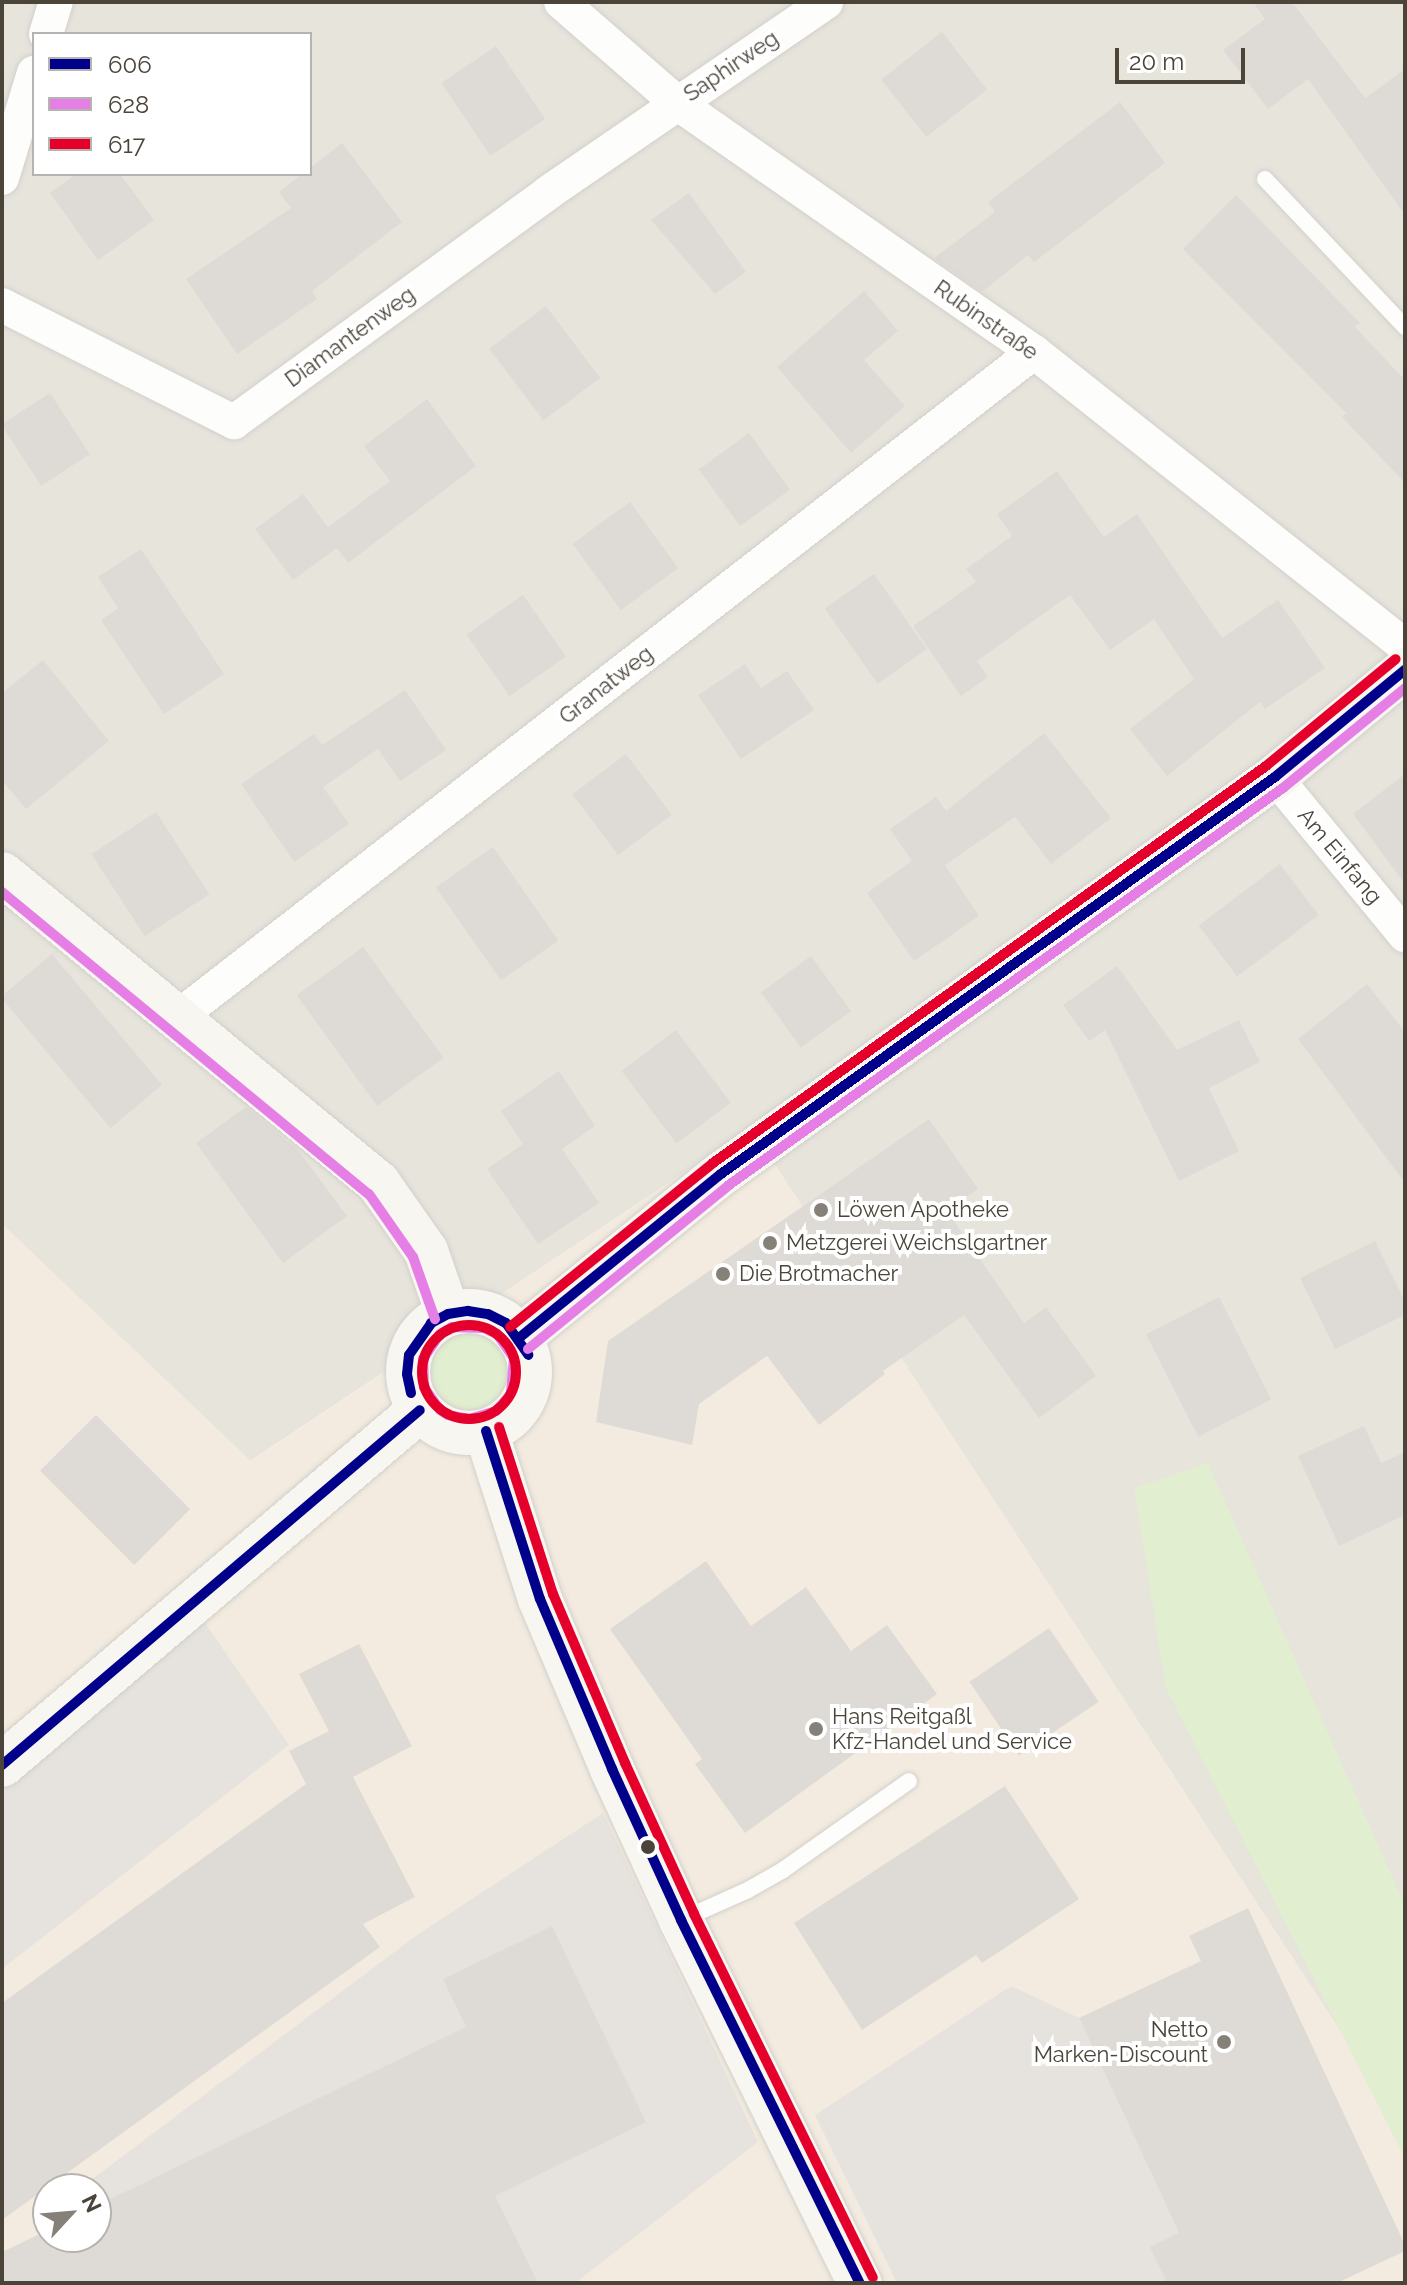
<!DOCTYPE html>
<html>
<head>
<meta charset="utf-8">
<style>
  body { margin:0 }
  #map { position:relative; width:1407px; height:2285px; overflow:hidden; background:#f4f2ee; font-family:Raleway,sans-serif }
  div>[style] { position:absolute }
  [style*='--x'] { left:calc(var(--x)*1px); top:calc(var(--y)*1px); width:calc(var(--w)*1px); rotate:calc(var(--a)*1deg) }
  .residential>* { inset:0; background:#e7e4dc }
  .commercial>* { inset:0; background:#f3ebdf }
  .industrial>* { inset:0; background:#e6e2de }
  .green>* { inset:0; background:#e1eecf }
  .round { border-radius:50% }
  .parking>* { inset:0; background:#e6e3df }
  .building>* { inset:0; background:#dedbd6; transform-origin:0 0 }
  .roads { filter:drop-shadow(0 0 2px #d2d0cb) drop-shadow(0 0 2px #d2d0cb) }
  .lane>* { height:16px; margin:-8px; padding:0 8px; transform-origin:8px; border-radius:8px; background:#fdfdfc }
  .street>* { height:34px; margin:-17px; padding:0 17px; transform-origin:17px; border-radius:17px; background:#fdfdfc }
  .secondary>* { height:44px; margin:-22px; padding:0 22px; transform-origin:22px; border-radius:22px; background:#f7f6f1 }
  .secondary>.ring { margin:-22px; padding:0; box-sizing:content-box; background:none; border:44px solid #f7f6f1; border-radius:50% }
  .bus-1>* { height:10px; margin:-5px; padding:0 5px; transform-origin:5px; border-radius:5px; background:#00008b }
  .bus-2>* { height:10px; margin:-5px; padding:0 5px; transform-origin:5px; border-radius:5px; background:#e67fe5 }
  .bus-3>* { height:10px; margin:-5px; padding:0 5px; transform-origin:5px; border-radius:5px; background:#e4002b }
  .bus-3>.ring { margin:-5px; padding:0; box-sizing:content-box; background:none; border:10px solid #e4002b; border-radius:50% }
  .dots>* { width:22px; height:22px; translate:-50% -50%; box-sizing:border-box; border:4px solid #fff; border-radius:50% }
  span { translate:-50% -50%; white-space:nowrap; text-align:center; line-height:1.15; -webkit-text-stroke:8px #fff; paint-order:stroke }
  .street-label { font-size:22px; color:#4b4439 }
  .poi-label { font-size:22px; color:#4b4439 }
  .left { translate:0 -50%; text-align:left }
  .right { translate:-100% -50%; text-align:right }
  .frame { position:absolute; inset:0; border:4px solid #4b4439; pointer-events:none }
  .legend { position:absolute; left:32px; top:32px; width:280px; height:144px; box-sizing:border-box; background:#fff; border:2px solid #b7b4b0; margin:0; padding:10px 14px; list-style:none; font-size:24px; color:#4b4439 }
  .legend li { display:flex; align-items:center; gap:16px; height:40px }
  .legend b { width:40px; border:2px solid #b7b4b0 }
  .north { position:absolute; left:32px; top:2173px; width:80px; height:80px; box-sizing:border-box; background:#fff; border:2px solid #b7b4b0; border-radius:50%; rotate:64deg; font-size:22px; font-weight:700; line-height:32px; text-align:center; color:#4b4439 }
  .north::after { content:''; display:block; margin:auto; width:28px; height:36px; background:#868178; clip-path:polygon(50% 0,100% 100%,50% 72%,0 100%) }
  .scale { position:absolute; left:1115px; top:48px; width:130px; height:36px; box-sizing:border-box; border:4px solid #4b4439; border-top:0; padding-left:10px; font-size:24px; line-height:28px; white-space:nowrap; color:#4b4439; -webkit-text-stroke:6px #fff; paint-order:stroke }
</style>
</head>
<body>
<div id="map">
  <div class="residential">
    <i style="clip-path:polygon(evenodd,2px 2px,1405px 2px,1405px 2130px,751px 1128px,250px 1461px,2px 1224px,2px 2px,34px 34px,310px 34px,310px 174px,34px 174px,34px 34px)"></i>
  </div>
  <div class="commercial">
    <i style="clip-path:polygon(evenodd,751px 1128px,1405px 2130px,1405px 2283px,2px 2283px,2px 1224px,251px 1461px,751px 1128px,48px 2189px,96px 2189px,96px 2237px,48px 2237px,48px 2189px)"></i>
  </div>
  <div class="industrial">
    <i style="clip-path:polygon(603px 1813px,758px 2142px,575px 2283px,113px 2283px,96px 2237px,96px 2189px,79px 2189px,417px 1935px)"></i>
  </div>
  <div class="green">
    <i class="round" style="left:427px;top:1333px;width:84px;height:84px"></i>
    <i style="clip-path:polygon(1208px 1463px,1405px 1906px,1405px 2158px,1166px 1688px,1134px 1488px)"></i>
  </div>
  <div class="parking">
    <i style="clip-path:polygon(199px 1614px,289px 1745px,2px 1969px,2px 1779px)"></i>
    <i style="clip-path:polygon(1011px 1986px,1079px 2018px,1179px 2233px,1167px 2283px,897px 2283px,815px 2115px)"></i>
  </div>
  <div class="building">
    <i style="clip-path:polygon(1253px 2px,1292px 2px,1365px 98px,1405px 69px,1405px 215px,1308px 79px,1268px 109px,1223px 50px,1265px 19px)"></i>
    <i style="left:942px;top:32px;width:73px;height:77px;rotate:52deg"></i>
    <i style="left:496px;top:46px;width:88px;height:66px;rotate:56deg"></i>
    <i style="clip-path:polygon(1120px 102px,1165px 163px,1034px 262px,1028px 255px,982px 292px,934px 258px,995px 212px,988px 202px)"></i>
    <i style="clip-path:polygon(342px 143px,402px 222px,312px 291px,317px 299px,237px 354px,186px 279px,291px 208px,279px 192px,302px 174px,310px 174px,310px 168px)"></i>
    <i style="clip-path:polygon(76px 174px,120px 174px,154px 220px,98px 260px,50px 193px)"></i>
    <i style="clip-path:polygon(689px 193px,746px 272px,715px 294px,651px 220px)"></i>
    <i style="clip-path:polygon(1236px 195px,1360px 323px,1355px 327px,1405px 380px,1405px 483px,1342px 417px,1346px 413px,1183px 249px)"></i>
    <i style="clip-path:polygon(864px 291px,898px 331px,864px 360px,905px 406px,851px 453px,777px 367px)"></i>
    <i style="left:546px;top:306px;width:90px;height:71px;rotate:53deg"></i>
    <i style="left:50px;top:393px;width:73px;height:58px;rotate:57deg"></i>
    <i style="clip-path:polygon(427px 399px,476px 466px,348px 563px,337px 548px,293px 580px,255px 529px,303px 494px,328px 527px,390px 481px,364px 446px)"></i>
    <i style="left:749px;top:433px;width:70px;height:62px;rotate:54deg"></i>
    <i style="clip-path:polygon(1057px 471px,1104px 537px,1137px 514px,1222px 638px,1278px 600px,1325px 668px,1265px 709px,1260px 702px,1167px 776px,1130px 729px,1194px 679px,1154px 619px,1110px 650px,1070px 595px,977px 661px,988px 677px,961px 696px,913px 626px,976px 582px,966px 569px,1012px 536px,997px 514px)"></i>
    <i style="left:630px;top:502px;width:82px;height:71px;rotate:54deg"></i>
    <i style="clip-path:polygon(141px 549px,224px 674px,164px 714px,101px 620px,118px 608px,98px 577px)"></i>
    <i style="left:874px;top:574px;width:92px;height:60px;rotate:55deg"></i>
    <i style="left:523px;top:595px;width:75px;height:69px;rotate:55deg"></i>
    <i style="clip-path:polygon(43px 660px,109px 741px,26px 809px,2px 780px,2px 693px)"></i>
    <i style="clip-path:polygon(745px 664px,761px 688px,787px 671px,814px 710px,741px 759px,698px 695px)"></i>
    <i style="clip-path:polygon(405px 690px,446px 750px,400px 781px,378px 749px,323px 787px,349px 824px,294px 862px,241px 784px,314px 734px,322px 745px)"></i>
    <i style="clip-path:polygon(1044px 733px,1111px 818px,1051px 864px,1015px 817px,945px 865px,979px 916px,914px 961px,867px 893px,912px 861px,890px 829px,936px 797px,946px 811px)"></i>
    <i style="left:626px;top:754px;width:76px;height:67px;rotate:53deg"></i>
    <i style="clip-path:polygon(1405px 774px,1405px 884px,1353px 814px)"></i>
    <i style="left:156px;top:812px;width:98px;height:77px;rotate:57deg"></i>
    <i style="left:493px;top:847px;width:114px;height:70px;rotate:55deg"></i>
    <i style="left:1280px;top:864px;width:64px;height:102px;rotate:53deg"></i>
    <i style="left:363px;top:947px;width:137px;height:82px;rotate:54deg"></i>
    <i style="left:52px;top:954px;width:171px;height:67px;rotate:50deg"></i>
    <i style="left:811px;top:956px;width:68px;height:62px;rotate:54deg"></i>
    <i style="clip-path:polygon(1117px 966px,1177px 1050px,1239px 1020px,1260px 1062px,1209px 1088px,1239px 1151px,1179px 1181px,1105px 1030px,1089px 1041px,1063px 1005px)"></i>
    <i style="clip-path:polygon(1367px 984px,1405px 1032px,1405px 1183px,1298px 1039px)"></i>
    <i style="left:676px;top:1030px;width:91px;height:68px;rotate:53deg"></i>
    <i style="clip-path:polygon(559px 1071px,595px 1126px,562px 1149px,599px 1203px,538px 1244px,487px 1169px,523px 1144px,501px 1111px)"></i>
    <i style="clip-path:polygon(246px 1107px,298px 1150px,347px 1216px,283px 1263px,196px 1143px)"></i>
    <i style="clip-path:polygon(929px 1119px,978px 1189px,947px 1211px,1024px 1323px,1046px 1307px,1096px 1376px,1039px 1418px,964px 1315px,883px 1371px,885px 1374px,819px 1425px,767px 1356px,699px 1404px,692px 1445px,596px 1422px,608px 1341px)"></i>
    <i style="clip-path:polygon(1375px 1241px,1405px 1301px,1405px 1315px,1335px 1349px,1300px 1278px)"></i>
    <i style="left:1219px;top:1297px;width:115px;height:82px;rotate:63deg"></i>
    <i style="left:96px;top:1415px;width:133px;height:79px;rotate:45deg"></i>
    <i style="clip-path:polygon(1364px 1426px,1381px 1463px,1405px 1452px,1405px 1515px,1339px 1546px,1298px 1456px)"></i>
    <i style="clip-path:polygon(706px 1561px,751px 1626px,806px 1587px,851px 1651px,887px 1625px,937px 1694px,745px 1833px,695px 1764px,702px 1759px,610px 1629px)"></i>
    <i style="left:1049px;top:1628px;width:89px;height:96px;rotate:56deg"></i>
    <i style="clip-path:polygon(359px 1644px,412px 1746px,353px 1777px,415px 1897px,363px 1924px,380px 1947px,2px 2220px,2px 2003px,306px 1784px,289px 1751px,329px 1731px,299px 1674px)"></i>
    <i style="clip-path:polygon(1005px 1786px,1079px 1899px,982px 1963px,976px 1955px,862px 2030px,794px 1923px)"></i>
    <i style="clip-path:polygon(1248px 1908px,1405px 2245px,1405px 2251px,1337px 2283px,1167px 2283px,1150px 2247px,1179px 2233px,1079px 2018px,1201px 1961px,1189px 1936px)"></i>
    <i style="clip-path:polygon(552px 1926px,646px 2122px,495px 2196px,538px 2283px,2px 2283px,2px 2252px,48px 2230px,48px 2237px,96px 2237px,96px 2206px,466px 2027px,443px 1979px)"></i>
  </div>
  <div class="roads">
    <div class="lane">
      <i style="--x:1265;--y:179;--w:204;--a:46.6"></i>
      <i style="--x:683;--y:1919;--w:71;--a:-24"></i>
      <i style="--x:748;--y:1890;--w:40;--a:-29.7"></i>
      <i style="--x:783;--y:1870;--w:154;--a:-35.2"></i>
    </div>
    <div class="street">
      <i style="--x:561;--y:2;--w:154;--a:41"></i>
      <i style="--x:677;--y:103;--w:435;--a:34.9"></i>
      <i style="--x:1034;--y:352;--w:473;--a:38.4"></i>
      <i style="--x:46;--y:34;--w:34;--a:-73"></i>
      <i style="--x:2;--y:178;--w:110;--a:-73.1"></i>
      <i style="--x:2;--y:305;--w:260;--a:26.8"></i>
      <i style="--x:234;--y:422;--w:390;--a:-36.1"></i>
      <i style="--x:549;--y:192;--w:336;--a:-34.4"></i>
      <i style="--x:1275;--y:777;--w:205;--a:50.6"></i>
      <i style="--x:178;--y:1017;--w:1084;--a:-37.84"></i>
    </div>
    <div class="secondary">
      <i style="--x:2;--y:874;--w:488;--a:39.4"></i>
      <i style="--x:379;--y:1184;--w:82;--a:55"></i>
      <i style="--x:426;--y:1251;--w:67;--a:70.8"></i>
      <i class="ring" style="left:408px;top:1311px;width:78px;height:78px"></i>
      <i style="--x:519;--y:1338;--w:260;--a:-39.1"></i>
      <i style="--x:721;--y:1174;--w:682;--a:-35.63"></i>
      <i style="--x:1275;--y:777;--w:168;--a:-39.5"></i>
      <i style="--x:486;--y:1431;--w:176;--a:72.2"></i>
      <i style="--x:540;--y:1599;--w:185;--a:67"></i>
      <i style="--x:612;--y:1769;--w:166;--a:65.4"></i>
      <i style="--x:681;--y:1920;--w:405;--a:63.8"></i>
      <i style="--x:2;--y:1765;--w:548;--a:-40.34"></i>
    </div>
  </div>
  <div class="bus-1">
    <i style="--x:519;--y:1338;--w:260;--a:-39.1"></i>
    <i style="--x:721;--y:1174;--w:682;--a:-35.63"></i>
    <i style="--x:1275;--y:777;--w:168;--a:-39.5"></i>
    <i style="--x:411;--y:1393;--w:19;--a:-102"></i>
    <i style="--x:407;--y:1374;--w:19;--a:-84"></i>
    <i style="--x:409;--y:1355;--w:39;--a:-55"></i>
    <i style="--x:431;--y:1323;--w:19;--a:-28"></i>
    <i style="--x:448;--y:1314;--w:20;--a:-9"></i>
    <i style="--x:468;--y:1311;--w:20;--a:9"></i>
    <i style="--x:488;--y:1314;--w:20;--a:27"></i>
    <i style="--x:506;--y:1323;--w:39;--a:55"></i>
    <i style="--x:486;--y:1431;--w:176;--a:72.2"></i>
    <i style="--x:540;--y:1599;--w:185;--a:67"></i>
    <i style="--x:612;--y:1769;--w:166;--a:65.4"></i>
    <i style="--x:681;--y:1920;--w:405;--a:63.8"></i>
    <i style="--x:2;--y:1765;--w:548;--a:-40.34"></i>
  </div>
  <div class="bus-2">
    <i style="--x:2;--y:892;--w:475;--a:39.5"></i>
    <i style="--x:369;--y:1194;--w:77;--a:55.1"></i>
    <i style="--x:413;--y:1257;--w:66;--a:70.5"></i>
    <i style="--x:528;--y:1349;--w:259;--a:-39.2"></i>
    <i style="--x:729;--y:1185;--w:682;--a:-35.63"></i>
    <i style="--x:1283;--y:788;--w:158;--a:-39.3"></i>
    <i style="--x:510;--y:1395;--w:21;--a:131"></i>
    <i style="--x:496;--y:1411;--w:27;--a:163"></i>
    <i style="--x:470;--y:1419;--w:22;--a:-170"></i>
    <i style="--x:448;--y:1415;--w:9;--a:-148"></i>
    <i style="--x:440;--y:1410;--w:28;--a:-125"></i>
    <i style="--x:424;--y:1387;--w:28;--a:-92"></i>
    <i style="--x:423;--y:1359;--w:30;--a:-56"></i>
    <i style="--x:440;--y:1334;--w:14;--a:-30"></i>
    <i style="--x:452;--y:1327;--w:32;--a:2"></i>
    <i style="--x:484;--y:1328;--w:14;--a:25"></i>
    <i style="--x:497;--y:1334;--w:29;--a:55"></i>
    <i style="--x:514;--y:1358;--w:33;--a:95"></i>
  </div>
  <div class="bus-3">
    <i class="ring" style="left:422px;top:1325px;width:84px;height:84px"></i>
    <i style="--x:510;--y:1327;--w:261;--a:-38.9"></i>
    <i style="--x:713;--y:1163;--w:681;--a:-35.67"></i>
    <i style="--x:1266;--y:766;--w:168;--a:-39.5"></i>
    <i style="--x:499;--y:1427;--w:176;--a:72.1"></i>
    <i style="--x:553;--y:1594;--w:184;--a:66.9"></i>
    <i style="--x:625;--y:1763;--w:166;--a:65.4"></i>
    <i style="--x:694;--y:1914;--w:405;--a:63.8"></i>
  </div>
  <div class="dots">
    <i style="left:821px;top:1210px;background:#868178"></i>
    <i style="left:770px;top:1243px;background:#868178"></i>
    <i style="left:723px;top:1274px;background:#868178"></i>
    <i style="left:816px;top:1729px;background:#868178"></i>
    <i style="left:648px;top:1847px;background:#4b4439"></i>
    <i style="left:1224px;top:2042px;background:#868178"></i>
  </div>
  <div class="street-label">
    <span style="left:731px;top:66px;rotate:-34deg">Saphirweg</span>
    <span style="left:986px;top:320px;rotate:35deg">Rubinstraße</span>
    <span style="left:350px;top:337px;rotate:-36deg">Diamantenweg</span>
    <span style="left:606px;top:685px;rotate:-38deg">Granatweg</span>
    <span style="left:1340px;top:856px;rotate:50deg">Am Einfang</span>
  </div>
  <div class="poi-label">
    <span class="left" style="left:837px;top:1210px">Löwen Apotheke</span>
    <span class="left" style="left:786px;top:1243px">Metzgerei Weichslgartner</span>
    <span class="left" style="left:739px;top:1274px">Die Brotmacher</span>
    <span class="left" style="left:832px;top:1729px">Hans Reitgaßl<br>Kfz-Handel und Service</span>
    <span class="right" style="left:1208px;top:2042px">Netto<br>Marken-Discount</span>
  </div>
  <div class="frame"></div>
  <ul class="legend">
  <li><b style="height:10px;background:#00008b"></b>606</li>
  <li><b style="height:10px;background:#e67fe5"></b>628</li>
  <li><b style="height:10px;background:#e4002b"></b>617</li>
  </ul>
  <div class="north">N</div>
  <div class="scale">20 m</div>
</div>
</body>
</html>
